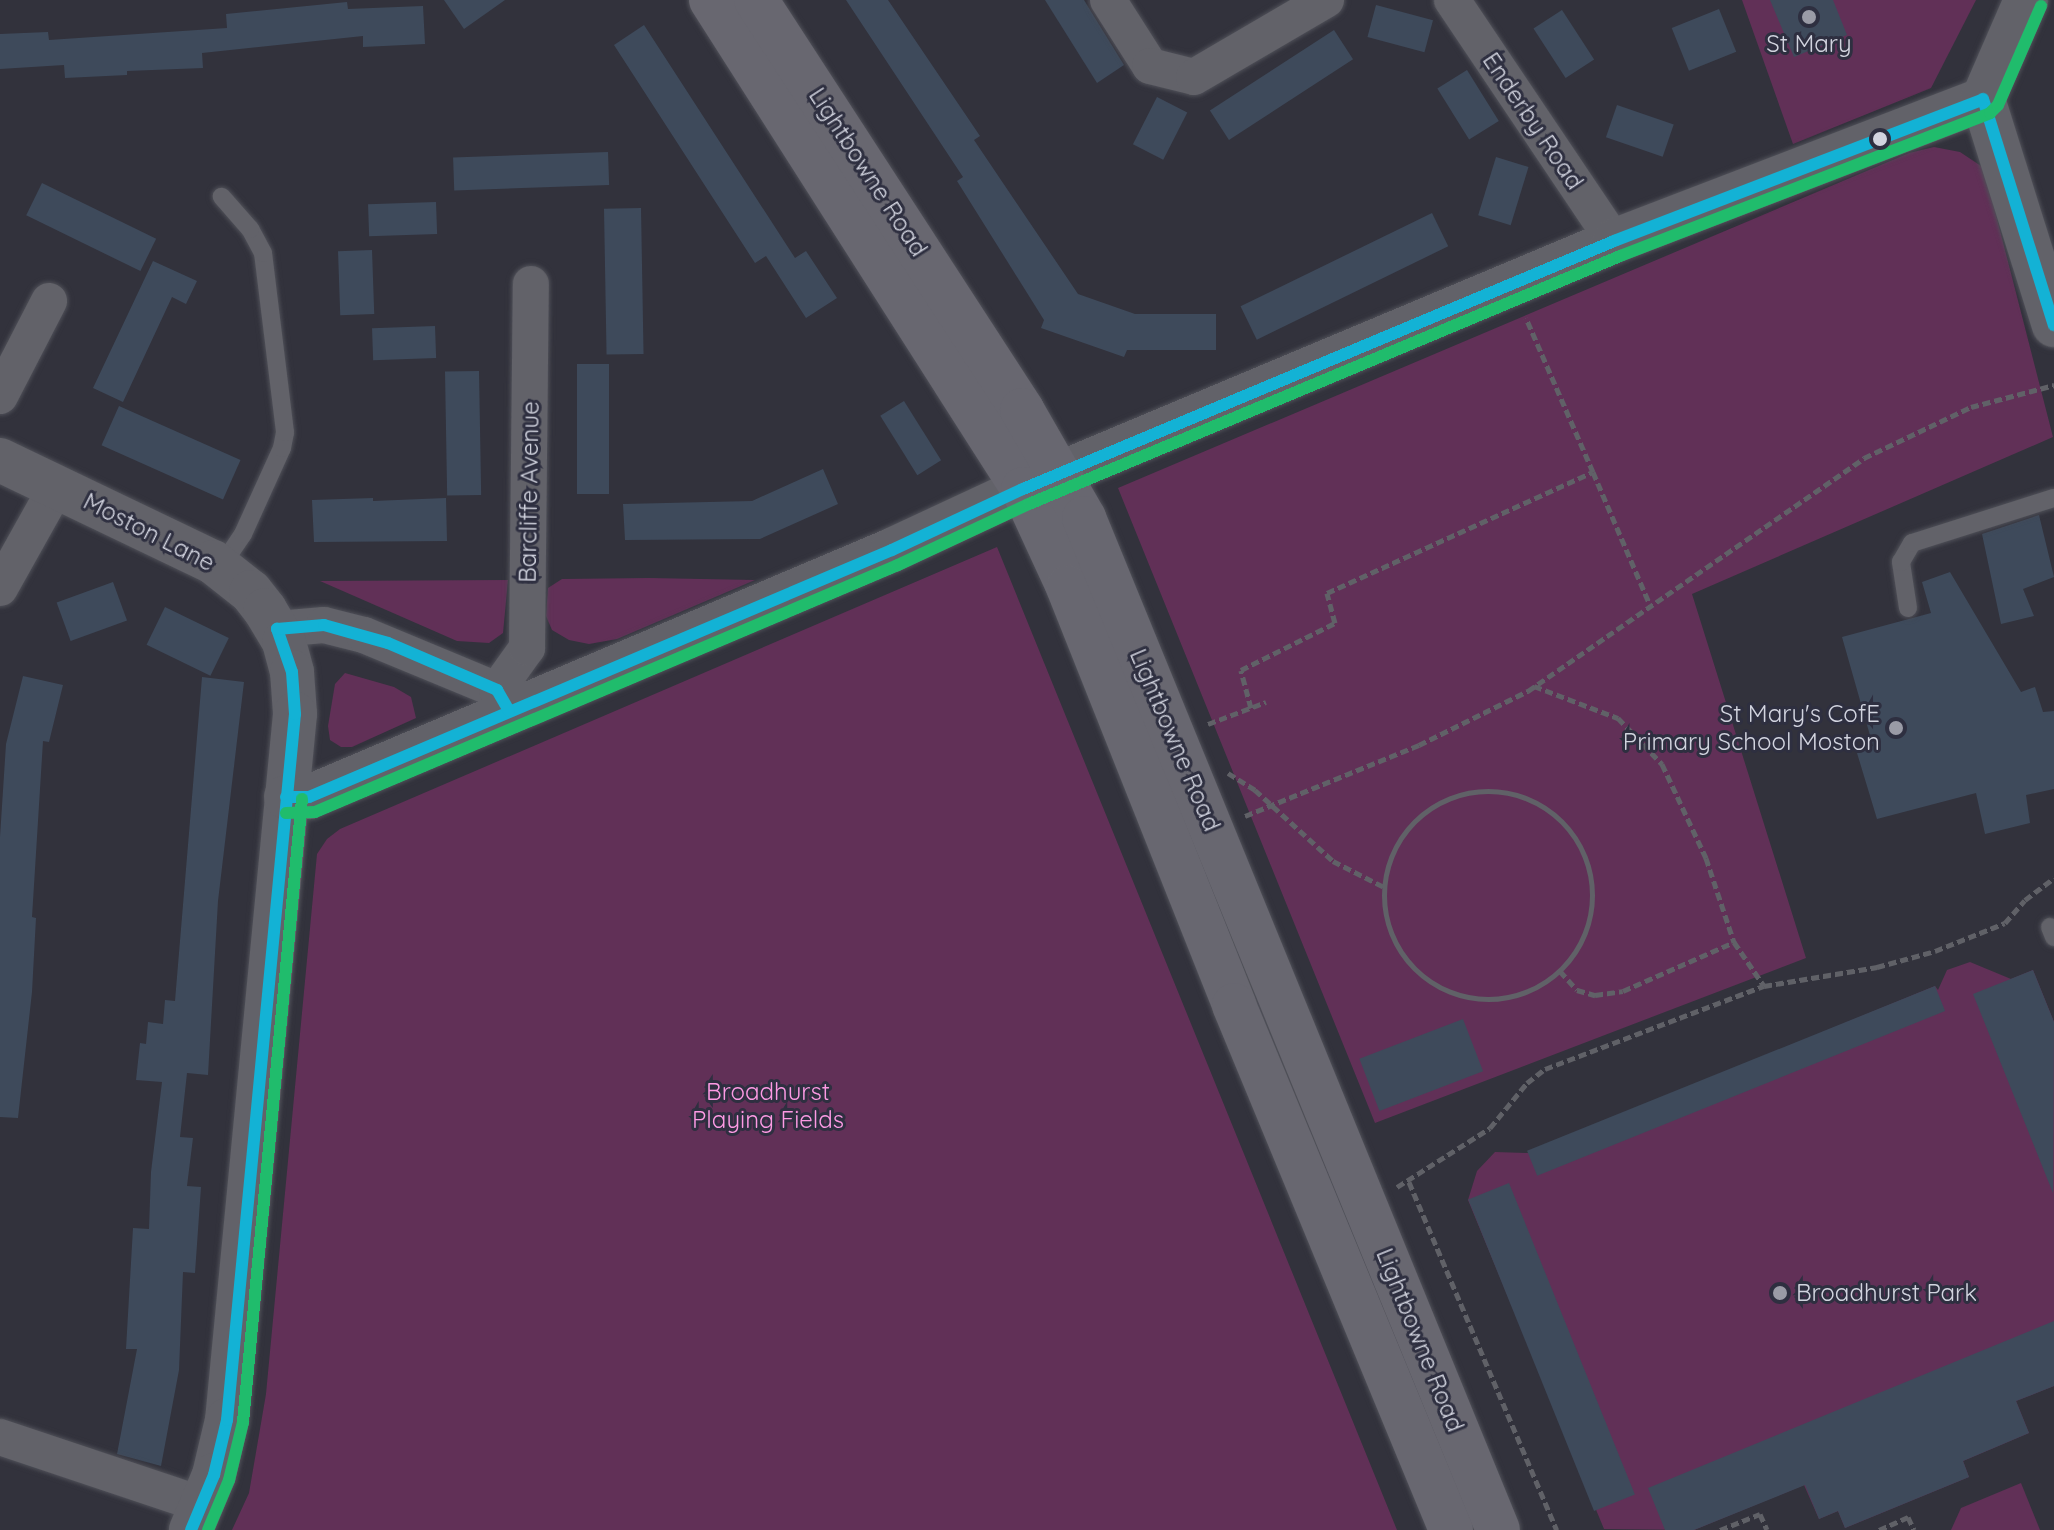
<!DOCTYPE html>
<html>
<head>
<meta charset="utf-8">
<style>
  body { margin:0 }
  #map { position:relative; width:2054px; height:1530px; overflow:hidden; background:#32323c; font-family:Quicksand,sans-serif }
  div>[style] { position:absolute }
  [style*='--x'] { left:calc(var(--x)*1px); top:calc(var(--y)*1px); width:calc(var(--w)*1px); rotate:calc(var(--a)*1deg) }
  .green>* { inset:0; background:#613057 }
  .building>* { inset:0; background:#3e4a5b; transform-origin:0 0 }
  .path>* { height:5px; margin-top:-2.5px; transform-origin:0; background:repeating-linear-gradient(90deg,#606167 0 8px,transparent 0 12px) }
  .path>.ring { margin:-2.5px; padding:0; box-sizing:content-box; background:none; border:5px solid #606167; border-radius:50% }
  .roads { filter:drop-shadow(0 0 2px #4f5058) drop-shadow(0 0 2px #4f5058) }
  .service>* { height:18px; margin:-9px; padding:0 9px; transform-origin:9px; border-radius:9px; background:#626269 }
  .minor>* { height:36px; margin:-18px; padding:0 18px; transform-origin:18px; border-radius:18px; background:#626269 }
  .tertiary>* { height:44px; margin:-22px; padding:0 22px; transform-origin:22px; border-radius:22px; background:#626269 }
  .secondary>* { height:44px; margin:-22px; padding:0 22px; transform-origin:22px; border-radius:22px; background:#686770 }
  .bus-1>* { height:12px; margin:-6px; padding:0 6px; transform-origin:6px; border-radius:6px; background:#13b2d5 }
  .bus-2>* { height:12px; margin:-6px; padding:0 6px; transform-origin:6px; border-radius:6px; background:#20bc6c }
  .dots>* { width:22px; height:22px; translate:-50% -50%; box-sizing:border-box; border:4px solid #2e2f40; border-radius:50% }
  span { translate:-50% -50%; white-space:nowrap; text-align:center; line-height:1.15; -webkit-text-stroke:6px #2e2f40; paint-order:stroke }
  .poi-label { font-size:24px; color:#d2d4df }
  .right { translate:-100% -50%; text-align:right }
  .left { translate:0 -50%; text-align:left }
  .street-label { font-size:24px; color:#d2d4df }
  .park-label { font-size:24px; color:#fd9ae4 }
</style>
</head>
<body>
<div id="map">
  <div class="green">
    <i style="clip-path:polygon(1742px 0,1976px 0,1931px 88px,1793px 144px)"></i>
    <i style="clip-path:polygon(1934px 147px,1960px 152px,1984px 168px,2053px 437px,1692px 594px,1806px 958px,1375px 1123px,1118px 488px,1909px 153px)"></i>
    <i style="clip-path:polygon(997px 547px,1397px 1530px,232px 1530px,249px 1493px,266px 1394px,317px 854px,327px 839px,340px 829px)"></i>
    <i style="clip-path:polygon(562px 579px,649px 578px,755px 580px,617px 639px,589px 644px,569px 640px,552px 630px,546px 616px,548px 588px)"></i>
    <i style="clip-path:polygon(508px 580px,503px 633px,489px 643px,457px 641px,320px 581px)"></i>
    <i style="clip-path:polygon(345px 673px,394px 687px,411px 697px,416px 718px,352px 747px,341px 747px,330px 740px,328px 726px,335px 684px)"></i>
    <i style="clip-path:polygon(1970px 962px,2011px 979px,2033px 970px,2054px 1022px,2054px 1386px,2016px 1401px,2029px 1433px,1963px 1461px,1969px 1477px,1845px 1528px,1838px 1511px,1819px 1519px,1804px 1485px,1694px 1530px,1604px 1529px,1468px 1200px,1477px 1171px,1495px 1152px,1528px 1153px,1935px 986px,1938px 990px,1947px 970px)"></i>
    <i style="clip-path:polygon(2021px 1483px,2040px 1530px,1951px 1530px,1961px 1508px)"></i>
  </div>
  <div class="building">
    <i style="clip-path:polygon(444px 0,505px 0,464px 29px)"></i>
    <i style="clip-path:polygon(846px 0,888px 0,980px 136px,974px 140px,1078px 294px,1135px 314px,1216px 314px,1216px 350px,1127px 350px,1124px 357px,1041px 328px,1044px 320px,957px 181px,963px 177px)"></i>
    <i style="clip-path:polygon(1045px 0,1084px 0,1124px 65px,1097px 83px)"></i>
    <i style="clip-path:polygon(1770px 0,1833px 0,1847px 35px,1794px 57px)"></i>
    <i style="clip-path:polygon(347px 2px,348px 9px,423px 6px,425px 44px,363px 47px,363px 36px,202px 53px,203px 68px,127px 71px,127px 75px,65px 78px,64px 65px,0 69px,0 34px,48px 32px,49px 40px,227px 28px,226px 14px)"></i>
    <i style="left:1376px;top:5px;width:59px;height:33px;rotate:15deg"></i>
    <i style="left:1719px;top:9px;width:46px;height:51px;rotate:68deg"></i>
    <i style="left:1562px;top:10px;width:59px;height:34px;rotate:57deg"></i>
    <i style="clip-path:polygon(644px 25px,795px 258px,806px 251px,837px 298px,806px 318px,766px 256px,755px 263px,614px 45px)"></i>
    <i style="left:1334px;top:30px;width:35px;height:148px;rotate:57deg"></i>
    <i style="left:1467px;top:70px;width:60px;height:35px;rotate:58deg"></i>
    <i style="left:1157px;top:97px;width:34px;height:53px;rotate:27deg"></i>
    <i style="left:1617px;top:105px;width:60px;height:34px;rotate:19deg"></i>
    <i style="left:608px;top:152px;width:33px;height:155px;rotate:88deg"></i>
    <i style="left:1496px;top:157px;width:34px;height:61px;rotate:17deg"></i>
    <i style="left:42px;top:183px;width:127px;height:36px;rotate:26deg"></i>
    <i style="left:436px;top:202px;width:32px;height:68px;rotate:88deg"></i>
    <i style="left:641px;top:208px;width:146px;height:37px;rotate:89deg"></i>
    <i style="left:1432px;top:213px;width:37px;height:213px;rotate:64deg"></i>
    <i style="left:372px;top:250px;width:64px;height:34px;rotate:88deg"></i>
    <i style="clip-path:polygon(153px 261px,197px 281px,186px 304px,172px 297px,123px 402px,93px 388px)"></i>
    <i style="left:435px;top:326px;width:32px;height:63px;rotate:88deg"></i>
    <i style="left:577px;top:364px;width:32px;height:130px"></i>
    <i style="left:479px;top:371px;width:124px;height:34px;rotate:89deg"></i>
    <i style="left:904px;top:401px;width:70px;height:28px;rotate:58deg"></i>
    <i style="left:119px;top:406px;width:133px;height:43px;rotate:24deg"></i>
    <i style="clip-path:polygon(823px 469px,838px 504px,760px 539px,625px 540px,623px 504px,752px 501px)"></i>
    <i style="clip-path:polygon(373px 498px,373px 501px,446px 498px,447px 541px,314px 542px,312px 500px)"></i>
    <i style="clip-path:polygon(2039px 515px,2054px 577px,2023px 589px,2034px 616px,2001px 624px,1982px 534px)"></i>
    <i style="clip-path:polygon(1950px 572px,2021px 692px,2035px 687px,2043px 712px,2054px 711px,2054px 789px,2026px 795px,2030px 823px,1985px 834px,1976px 793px,1877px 819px,1857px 753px,1873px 746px,1842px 637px,1931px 613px,1922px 582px)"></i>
    <i style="left:113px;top:582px;width:41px;height:60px;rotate:70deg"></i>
    <i style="left:165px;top:607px;width:71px;height:42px;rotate:26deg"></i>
    <i style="clip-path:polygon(23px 676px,63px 685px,49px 742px,43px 741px,32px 917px,36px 918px,32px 992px,18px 1118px,0 1117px,0 837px,6px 744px)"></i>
    <i style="clip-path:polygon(202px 677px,244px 682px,218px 901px,208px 1075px,187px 1073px,180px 1137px,193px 1138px,187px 1186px,201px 1187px,195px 1273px,183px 1272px,179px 1370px,161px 1466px,117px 1454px,137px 1349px,126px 1349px,133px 1228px,149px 1229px,151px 1172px,162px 1082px,136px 1080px,140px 1043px,146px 1044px,148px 1022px,163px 1024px,165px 1000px,175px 1001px)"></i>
    <i style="clip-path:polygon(2033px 970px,2054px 1022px,2053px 1193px,1973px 994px)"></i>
    <i style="left:1935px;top:986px;width:27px;height:440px;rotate:68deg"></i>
    <i style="left:1463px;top:1019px;width:56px;height:111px;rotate:69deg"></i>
    <i style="left:1509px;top:1183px;width:336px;height:44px;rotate:68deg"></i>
    <i style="clip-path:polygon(2054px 1321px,2054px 1386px,2016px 1401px,2029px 1433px,1963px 1461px,1969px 1477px,1845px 1528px,1838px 1511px,1819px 1519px,1805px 1485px,1694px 1530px,1665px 1530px,1648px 1488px)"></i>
  </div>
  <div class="path">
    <i style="--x:1593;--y:472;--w:145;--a:66.8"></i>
    <i style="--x:1534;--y:686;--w:90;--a:20.9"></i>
    <i style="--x:1618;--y:718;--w:64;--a:46.3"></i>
    <i style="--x:1662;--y:764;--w:104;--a:64.9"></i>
    <i style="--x:1706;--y:858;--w:89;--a:71.6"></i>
    <i style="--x:1251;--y:708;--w:39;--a:-105"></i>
    <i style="--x:1241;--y:670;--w:105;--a:-26.6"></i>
    <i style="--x:1335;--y:623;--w:31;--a:-105"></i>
    <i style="--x:1327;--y:593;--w:292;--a:-24.5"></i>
    <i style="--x:1593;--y:472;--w:168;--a:-113.5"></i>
    <i style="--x:1208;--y:724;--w:62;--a:-20.8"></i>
    <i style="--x:1228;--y:773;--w:32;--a:32"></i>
    <i style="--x:1255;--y:790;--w:105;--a:42.3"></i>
    <i style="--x:1333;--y:861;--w:57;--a:27"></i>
    <i class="ring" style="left:1384px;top:791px;width:203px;height:203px"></i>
    <i style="--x:1245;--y:816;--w:188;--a:-22.2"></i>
    <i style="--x:1419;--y:745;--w:122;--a:-26.4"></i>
    <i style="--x:1528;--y:691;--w:409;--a:-34.7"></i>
    <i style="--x:1864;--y:458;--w:119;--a:-25.5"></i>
    <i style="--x:1971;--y:407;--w:86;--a:-14.8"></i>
    <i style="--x:1560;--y:971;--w:25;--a:48"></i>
    <i style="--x:1577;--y:990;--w:19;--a:16"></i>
    <i style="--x:1595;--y:995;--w:28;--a:-8"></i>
    <i style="--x:1623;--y:991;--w:121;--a:-23.8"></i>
    <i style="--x:1734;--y:942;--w:53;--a:55.7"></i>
    <i style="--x:1409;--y:1182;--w:378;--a:67"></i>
    <i style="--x:1397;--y:1187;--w:110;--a:-32.4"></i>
    <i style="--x:1490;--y:1128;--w:58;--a:-50.6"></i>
    <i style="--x:1527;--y:1083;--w:23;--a:-38"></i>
    <i style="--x:1545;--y:1069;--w:234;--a:-20.8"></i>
    <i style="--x:1764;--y:986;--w:115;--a:-9.5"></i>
    <i style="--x:1877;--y:967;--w:60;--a:-15.4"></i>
    <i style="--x:1935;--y:951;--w:75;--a:-21.8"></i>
    <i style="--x:2005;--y:923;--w:30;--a:-49"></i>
    <i style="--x:2025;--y:900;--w:36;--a:-37"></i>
    <i style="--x:1720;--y:1530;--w:43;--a:-21.8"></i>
    <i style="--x:1760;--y:1514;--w:17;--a:66"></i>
    <i style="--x:1879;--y:1530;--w:32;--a:-24"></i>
    <i style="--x:1908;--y:1517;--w:14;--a:65"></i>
  </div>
  <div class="roads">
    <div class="service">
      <i style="--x:220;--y:568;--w:41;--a:-55.9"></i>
      <i style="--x:243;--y:534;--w:94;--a:-65.6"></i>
      <i style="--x:282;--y:448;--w:16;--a:-79"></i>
      <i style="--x:285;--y:432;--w:180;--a:-97"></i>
      <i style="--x:263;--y:253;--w:27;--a:-118"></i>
      <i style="--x:250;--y:229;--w:43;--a:-131.2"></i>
      <i style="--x:1908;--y:608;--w:47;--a:-98.7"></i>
      <i style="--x:1901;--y:562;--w:22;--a:-60"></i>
      <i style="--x:1912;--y:543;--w:149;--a:-17.6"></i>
      <i style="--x:2050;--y:927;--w:11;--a:68"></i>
    </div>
    <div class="minor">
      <i style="--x:1108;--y:0;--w:78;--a:57.5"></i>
      <i style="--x:1150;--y:66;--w:45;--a:14"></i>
      <i style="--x:1194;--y:77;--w:153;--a:-30.3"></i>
      <i style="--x:1452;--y:0;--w:290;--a:56.1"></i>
      <i style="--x:0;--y:396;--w:107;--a:-62.7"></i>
      <i style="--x:0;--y:588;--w:117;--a:-60.8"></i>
      <i style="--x:277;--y:629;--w:47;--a:-4.9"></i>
      <i style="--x:324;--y:625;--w:41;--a:14"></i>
      <i style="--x:364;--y:635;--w:144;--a:22.5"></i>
      <i style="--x:497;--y:690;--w:22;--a:60"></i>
      <i style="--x:497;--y:690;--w:52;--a:-54.5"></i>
      <i style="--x:527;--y:648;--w:364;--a:-89.4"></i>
      <i style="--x:0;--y:1437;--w:214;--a:18.5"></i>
    </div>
    <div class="tertiary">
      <i style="--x:1983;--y:99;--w:237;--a:72.6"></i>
      <i style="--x:0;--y:460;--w:236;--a:25.6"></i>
      <i style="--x:213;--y:562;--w:48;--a:38.3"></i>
      <i style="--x:251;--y:592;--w:23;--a:52"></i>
      <i style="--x:265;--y:610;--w:37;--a:59"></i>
      <i style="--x:284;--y:642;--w:31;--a:75"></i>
      <i style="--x:292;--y:672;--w:42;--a:85.9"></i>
      <i style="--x:295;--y:714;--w:709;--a:95.5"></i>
      <i style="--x:227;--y:1420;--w:57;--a:103.3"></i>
      <i style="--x:214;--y:1475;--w:60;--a:112.7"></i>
      <i style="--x:286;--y:797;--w:23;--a:0"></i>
      <i style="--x:309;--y:797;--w:633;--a:-22.96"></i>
      <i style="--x:892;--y:550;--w:145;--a:-25"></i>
      <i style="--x:1023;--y:489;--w:641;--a:-22.76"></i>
      <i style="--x:1614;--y:241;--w:395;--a:-21"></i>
      <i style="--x:1983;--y:99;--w:108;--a:-66.5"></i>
    </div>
    <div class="secondary">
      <i style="--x:711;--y:0;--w:580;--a:57.46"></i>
      <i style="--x:1023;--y:489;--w:108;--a:65.3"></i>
      <i style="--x:1068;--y:587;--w:450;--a:68.3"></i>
      <i style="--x:1234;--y:1005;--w:568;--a:67.54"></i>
      <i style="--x:756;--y:0;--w:489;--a:57"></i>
      <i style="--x:1022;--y:410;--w:125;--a:60.1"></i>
      <i style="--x:1084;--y:518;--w:1093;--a:67.75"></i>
    </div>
  </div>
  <div class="bus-1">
    <i style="--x:1983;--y:99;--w:237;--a:72.6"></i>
    <i style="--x:286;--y:797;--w:23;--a:0"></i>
    <i style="--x:309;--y:797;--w:633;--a:-22.96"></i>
    <i style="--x:892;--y:550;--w:145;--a:-25"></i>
    <i style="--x:1023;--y:489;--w:641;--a:-22.76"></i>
    <i style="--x:1614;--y:241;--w:395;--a:-21"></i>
    <i style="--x:191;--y:1530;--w:60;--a:-67.3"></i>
    <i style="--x:214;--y:1475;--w:57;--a:-76.7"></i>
    <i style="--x:227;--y:1420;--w:709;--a:-84.5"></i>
    <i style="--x:295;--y:714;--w:42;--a:-94.1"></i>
    <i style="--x:292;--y:672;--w:46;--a:-109.2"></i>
    <i style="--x:277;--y:629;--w:47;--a:-4.9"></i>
    <i style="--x:324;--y:625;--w:66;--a:15.7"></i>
    <i style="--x:388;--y:643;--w:119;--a:23.3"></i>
    <i style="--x:497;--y:690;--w:24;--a:60"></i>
  </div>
  <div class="bus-2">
    <i style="--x:286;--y:813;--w:29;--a:-2"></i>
    <i style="--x:315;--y:812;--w:633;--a:-22.96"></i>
    <i style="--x:898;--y:565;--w:145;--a:-25"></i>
    <i style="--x:1029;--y:504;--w:641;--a:-22.76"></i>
    <i style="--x:1620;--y:256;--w:397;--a:-21.1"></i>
    <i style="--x:1990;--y:113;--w:11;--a:-45"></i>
    <i style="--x:1998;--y:105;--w:108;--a:-66.5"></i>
    <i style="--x:208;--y:1530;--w:54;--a:-67.2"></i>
    <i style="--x:229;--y:1480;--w:60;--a:-76.4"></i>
    <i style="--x:243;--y:1422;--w:626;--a:-84.59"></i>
  </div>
  <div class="dots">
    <i style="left:1809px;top:17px;background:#9a9ba6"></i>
    <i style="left:1880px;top:139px;background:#d2d4df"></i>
    <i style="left:1896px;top:728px;background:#9a9ba6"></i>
    <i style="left:1780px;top:1293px;background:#9a9ba6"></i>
  </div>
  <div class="poi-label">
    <span style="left:1809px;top:44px">St Mary</span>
    <span class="right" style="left:1880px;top:728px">St Mary's CofE<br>Primary School Moston</span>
    <span class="left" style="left:1796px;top:1293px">Broadhurst Park</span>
  </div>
  <div class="street-label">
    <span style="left:1533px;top:121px;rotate:56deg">Enderby Road</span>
    <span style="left:868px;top:172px;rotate:57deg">Lightbowne Road</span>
    <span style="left:529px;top:492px;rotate:-89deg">Barcliffe Avenue</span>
    <span style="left:149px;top:532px;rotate:27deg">Moston Lane</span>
    <span style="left:1175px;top:740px;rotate:67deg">Lightbowne Road</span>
    <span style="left:1420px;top:1340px;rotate:68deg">Lightbowne Road</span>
  </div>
  <div class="park-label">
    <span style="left:768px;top:1106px">Broadhurst<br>Playing Fields</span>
  </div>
</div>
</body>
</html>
